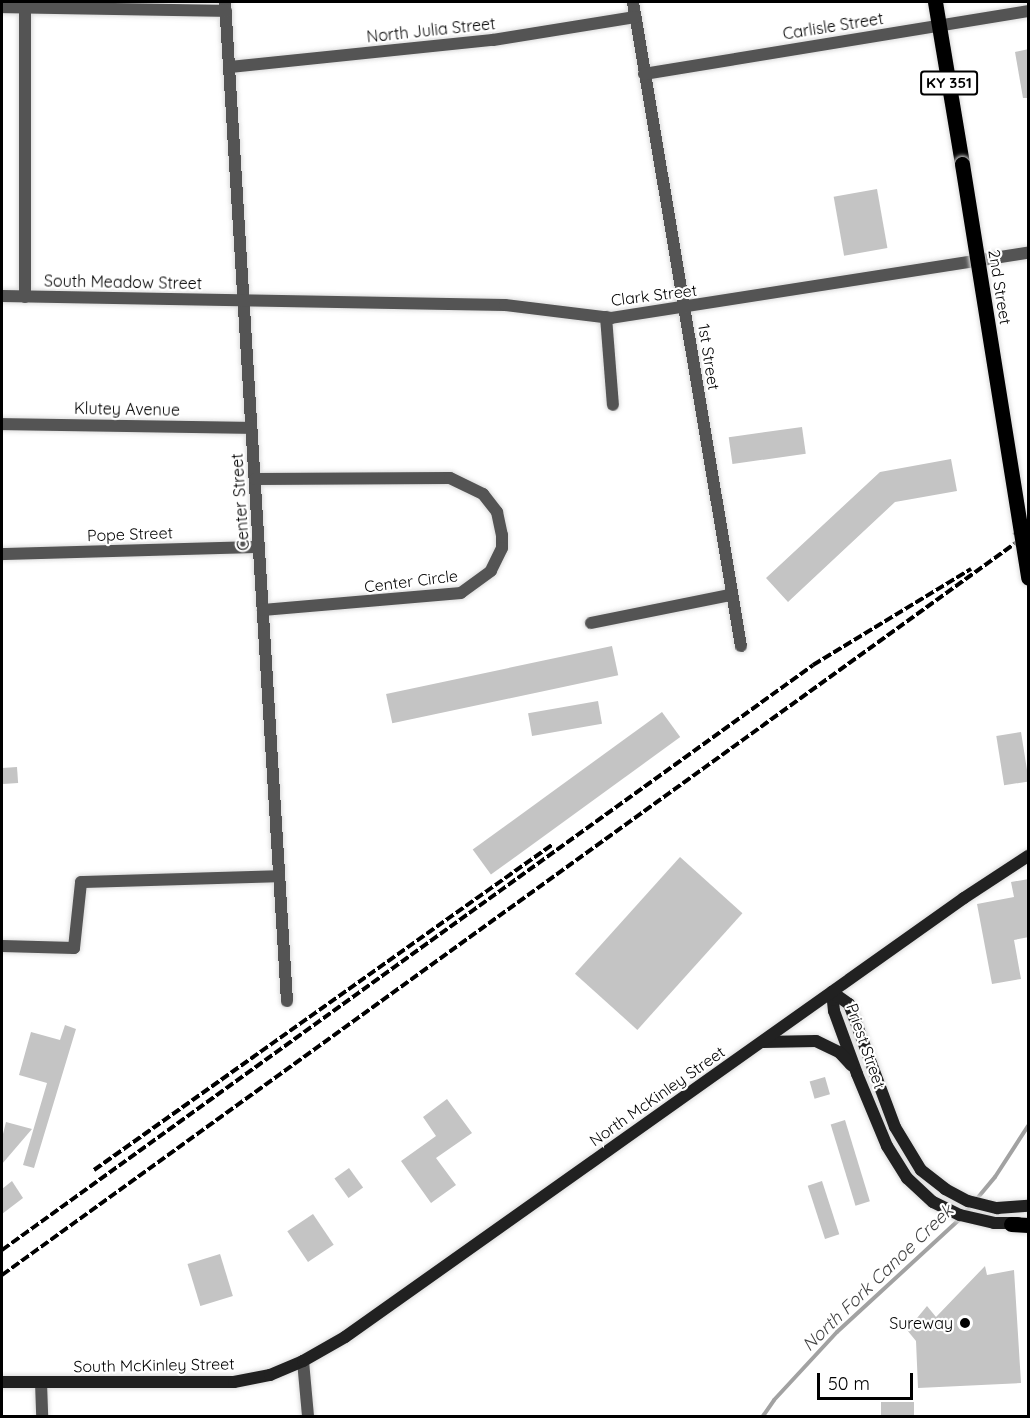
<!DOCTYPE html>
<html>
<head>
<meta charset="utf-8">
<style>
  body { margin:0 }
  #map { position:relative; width:1030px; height:1418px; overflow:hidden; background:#fff; font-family:Quicksand,sans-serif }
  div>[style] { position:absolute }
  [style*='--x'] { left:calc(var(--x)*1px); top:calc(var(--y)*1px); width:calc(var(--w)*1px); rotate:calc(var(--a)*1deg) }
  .stream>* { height:4px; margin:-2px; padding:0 2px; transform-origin:2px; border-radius:2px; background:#a2a2a2 }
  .building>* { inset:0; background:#c4c4c4; transform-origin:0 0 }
  .roads { filter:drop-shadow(0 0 2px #dbdbdb) drop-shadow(0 0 2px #dbdbdb) }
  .street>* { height:12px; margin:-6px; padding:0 6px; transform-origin:6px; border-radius:6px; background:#545454 }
  .secondary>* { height:12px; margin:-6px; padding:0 6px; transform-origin:6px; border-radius:6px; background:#212121 }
  .primary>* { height:15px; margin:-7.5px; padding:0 7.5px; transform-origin:7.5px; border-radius:7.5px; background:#000 }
  .rail>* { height:4px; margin-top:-2px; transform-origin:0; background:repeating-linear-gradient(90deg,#000 0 9px,transparent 0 12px) }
  .bridges { filter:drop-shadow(0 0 2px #dbdbdb) drop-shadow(0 0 2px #dbdbdb) }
  .primary-bridge>* { height:15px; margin:-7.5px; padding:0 7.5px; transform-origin:7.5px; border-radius:7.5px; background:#000 }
  .dots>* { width:16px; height:16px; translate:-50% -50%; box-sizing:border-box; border:3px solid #fff; border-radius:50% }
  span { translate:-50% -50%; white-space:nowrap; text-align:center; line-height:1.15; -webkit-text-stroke:4.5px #fff; paint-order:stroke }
  .shield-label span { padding:2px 4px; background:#fff; border:2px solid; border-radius:4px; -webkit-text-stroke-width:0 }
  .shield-label { font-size:15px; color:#000; font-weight:700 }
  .street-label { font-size:16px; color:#000 }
  .poi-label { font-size:16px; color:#000 }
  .right { translate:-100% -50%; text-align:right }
  .water-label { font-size:18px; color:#434343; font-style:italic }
  .frame { position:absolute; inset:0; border:3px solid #000; pointer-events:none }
  .scale { position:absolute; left:817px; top:1373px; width:96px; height:27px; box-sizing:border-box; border:3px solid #000; border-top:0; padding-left:8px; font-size:18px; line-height:21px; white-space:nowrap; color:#000; -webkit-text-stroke:4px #fff; paint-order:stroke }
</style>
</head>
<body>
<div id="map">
  <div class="stream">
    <i style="--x:965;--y:1213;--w:47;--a:-50.2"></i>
    <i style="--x:995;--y:1177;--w:61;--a:-57.1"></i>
    <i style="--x:763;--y:1416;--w:19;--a:-55"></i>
    <i style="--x:774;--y:1400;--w:93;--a:-47.2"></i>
    <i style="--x:837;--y:1332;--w:168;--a:-42.6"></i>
  </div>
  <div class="building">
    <i style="clip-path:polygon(1029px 49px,1029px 98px,1023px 98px,1015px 52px)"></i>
    <i style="left:877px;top:189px;width:60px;height:44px;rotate:80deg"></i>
    <i style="left:802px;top:427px;width:27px;height:74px;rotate:82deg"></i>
    <i style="clip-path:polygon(951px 459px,957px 491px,895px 502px,788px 602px,766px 578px,880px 472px)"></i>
    <i style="left:612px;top:646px;width:30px;height:231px;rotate:78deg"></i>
    <i style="left:598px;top:701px;width:23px;height:71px;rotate:80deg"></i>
    <i style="left:662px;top:712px;width:31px;height:234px;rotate:54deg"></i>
    <i style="left:1021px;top:732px;width:50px;height:25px;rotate:81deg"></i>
    <i style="left:17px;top:767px;width:16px;height:15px;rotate:86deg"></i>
    <i style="left:680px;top:857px;width:84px;height:157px;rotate:42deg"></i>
    <i style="clip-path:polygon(1029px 879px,1029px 937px,1014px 940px,1021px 979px,992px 984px,977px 904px,1014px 897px,1011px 882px)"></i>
    <i style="clip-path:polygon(65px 1025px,76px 1029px,34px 1168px,23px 1165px,47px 1083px,19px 1075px,31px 1032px,60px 1040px)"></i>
    <i style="left:825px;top:1077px;width:18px;height:16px;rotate:74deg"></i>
    <i style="clip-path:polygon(447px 1099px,472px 1133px,436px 1158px,456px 1185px,431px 1203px,401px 1161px,436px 1136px,423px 1117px)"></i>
    <i style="left:845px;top:1120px;width:85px;height:15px;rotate:73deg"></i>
    <i style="clip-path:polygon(6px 1122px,32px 1129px,2px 1164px,2px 1138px)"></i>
    <i style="left:349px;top:1168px;width:24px;height:18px;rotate:54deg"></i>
    <i style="clip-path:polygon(12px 1181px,23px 1198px,2px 1214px,2px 1189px)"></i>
    <i style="left:822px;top:1181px;width:56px;height:15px;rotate:72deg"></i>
    <i style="left:313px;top:1214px;width:37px;height:31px;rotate:56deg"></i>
    <i style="left:220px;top:1254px;width:44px;height:34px;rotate:73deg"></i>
    <i style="clip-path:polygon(985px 1266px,987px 1275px,1014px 1270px,1021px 1383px,918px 1388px,916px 1341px,907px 1330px,927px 1306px,936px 1317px)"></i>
    <i style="left:914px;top:1402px;width:14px;height:33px;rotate:90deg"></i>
  </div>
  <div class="roads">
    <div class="street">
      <i style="--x:225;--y:2;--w:1001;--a:86.45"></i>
      <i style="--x:633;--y:2;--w:653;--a:80.48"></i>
      <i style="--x:2;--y:7;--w:224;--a:1"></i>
      <i style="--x:230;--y:67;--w:264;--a:-5.9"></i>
      <i style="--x:493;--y:40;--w:144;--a:-9.2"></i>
      <i style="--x:644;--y:74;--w:389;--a:-9.3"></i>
      <i style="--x:2;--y:296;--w:503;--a:1.03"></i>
      <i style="--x:505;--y:305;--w:107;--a:7"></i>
      <i style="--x:611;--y:318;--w:422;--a:-8.9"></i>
      <i style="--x:25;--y:297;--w:289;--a:-90"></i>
      <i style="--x:606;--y:317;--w:88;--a:85.5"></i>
      <i style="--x:2;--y:424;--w:249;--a:0.9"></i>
      <i style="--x:255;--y:479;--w:195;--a:-0.3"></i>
      <i style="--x:450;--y:478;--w:37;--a:26"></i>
      <i style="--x:483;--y:494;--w:23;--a:52"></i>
      <i style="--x:497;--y:512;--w:24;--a:78"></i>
      <i style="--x:502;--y:535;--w:13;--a:90"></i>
      <i style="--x:502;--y:548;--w:25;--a:116"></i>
      <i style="--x:491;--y:571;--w:37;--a:144"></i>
      <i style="--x:461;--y:593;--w:199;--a:175.1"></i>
      <i style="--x:2;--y:554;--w:257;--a:-1.6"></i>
      <i style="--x:591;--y:623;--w:142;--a:-11.4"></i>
      <i style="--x:2;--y:946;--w:72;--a:1.6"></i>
      <i style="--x:74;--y:948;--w:66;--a:-83.9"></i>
      <i style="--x:81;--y:882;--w:198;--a:-1.7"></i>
      <i style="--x:303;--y:1361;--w:55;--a:84.8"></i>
      <i style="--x:41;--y:1382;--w:34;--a:88"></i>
    </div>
    <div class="secondary">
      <i style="--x:832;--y:992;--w:19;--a:84"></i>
      <i style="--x:834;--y:1011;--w:67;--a:69.9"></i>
      <i style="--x:857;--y:1074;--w:78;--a:67.4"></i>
      <i style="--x:887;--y:1146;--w:38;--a:58"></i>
      <i style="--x:907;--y:1178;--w:35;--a:43"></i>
      <i style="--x:933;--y:1202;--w:30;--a:26"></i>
      <i style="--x:960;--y:1215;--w:35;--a:13"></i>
      <i style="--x:994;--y:1223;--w:24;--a:0"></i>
      <i style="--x:832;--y:992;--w:21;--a:35"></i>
      <i style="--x:849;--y:1004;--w:131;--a:69.5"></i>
      <i style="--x:895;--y:1127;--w:50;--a:58.8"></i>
      <i style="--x:921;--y:1170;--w:31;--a:38"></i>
      <i style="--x:945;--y:1189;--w:26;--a:28"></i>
      <i style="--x:968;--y:1201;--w:30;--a:14"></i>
      <i style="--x:997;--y:1208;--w:31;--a:-4"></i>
      <i style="--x:763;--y:1042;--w:53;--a:-1.1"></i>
      <i style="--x:816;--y:1041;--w:25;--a:26"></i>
      <i style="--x:839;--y:1052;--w:18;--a:47"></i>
      <i style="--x:2;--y:1382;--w:232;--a:0"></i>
      <i style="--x:234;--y:1382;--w:37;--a:-11"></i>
      <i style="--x:270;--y:1375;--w:36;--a:-23"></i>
      <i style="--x:303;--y:1361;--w:48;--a:-29.7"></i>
      <i style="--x:345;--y:1337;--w:759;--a:-35.34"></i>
      <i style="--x:964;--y:898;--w:77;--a:-33.3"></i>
    </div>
    <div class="primary">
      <i style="--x:935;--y:2;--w:164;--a:80.5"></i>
      <i style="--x:1011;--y:1224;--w:17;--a:3"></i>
    </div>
  </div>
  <div class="rail">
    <i style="--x:1014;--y:535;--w:21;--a:-47"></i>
    <i style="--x:94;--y:1170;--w:563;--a:-35.38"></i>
    <i style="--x:2;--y:1250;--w:1000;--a:-35.8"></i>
    <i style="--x:813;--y:665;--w:185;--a:-31.3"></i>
    <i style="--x:2;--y:1275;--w:1266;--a:-35.84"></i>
  </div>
  <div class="bridges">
    <div class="primary-bridge">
      <i style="--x:962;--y:164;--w:419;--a:80.9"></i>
    </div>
  </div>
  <div class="dots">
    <i style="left:965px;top:1323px;background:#000"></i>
  </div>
  <div class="shield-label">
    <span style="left:949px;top:83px">KY 351</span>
  </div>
  <div class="street-label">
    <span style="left:833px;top:26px;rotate:-9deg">Carlisle Street</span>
    <span style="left:431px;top:30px;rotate:-6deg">North Julia Street</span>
    <span style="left:123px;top:282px;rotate:1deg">South Meadow Street</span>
    <span style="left:1000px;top:287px;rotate:81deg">2nd Street</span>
    <span style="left:654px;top:295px;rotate:-7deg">Clark Street</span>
    <span style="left:709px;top:357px;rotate:81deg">1st Street</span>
    <span style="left:127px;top:409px;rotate:1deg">Klutey Avenue</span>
    <span style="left:240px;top:502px;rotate:-94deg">Center Street</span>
    <span style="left:130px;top:534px;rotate:-2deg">Pope Street</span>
    <span style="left:411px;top:581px;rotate:-7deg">Center Circle</span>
    <span style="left:866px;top:1046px;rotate:71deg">Priest Street</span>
    <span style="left:657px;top:1096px;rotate:-35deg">North McKinley Street</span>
    <span style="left:154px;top:1365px;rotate:-1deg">South McKinley Street</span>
  </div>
  <div class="poi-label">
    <span class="right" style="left:953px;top:1323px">Sureway</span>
  </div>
  <div class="water-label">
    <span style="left:878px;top:1278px;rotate:-44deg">North Fork Canoe Creek</span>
  </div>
  <div class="frame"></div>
  <div class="scale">50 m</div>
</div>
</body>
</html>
